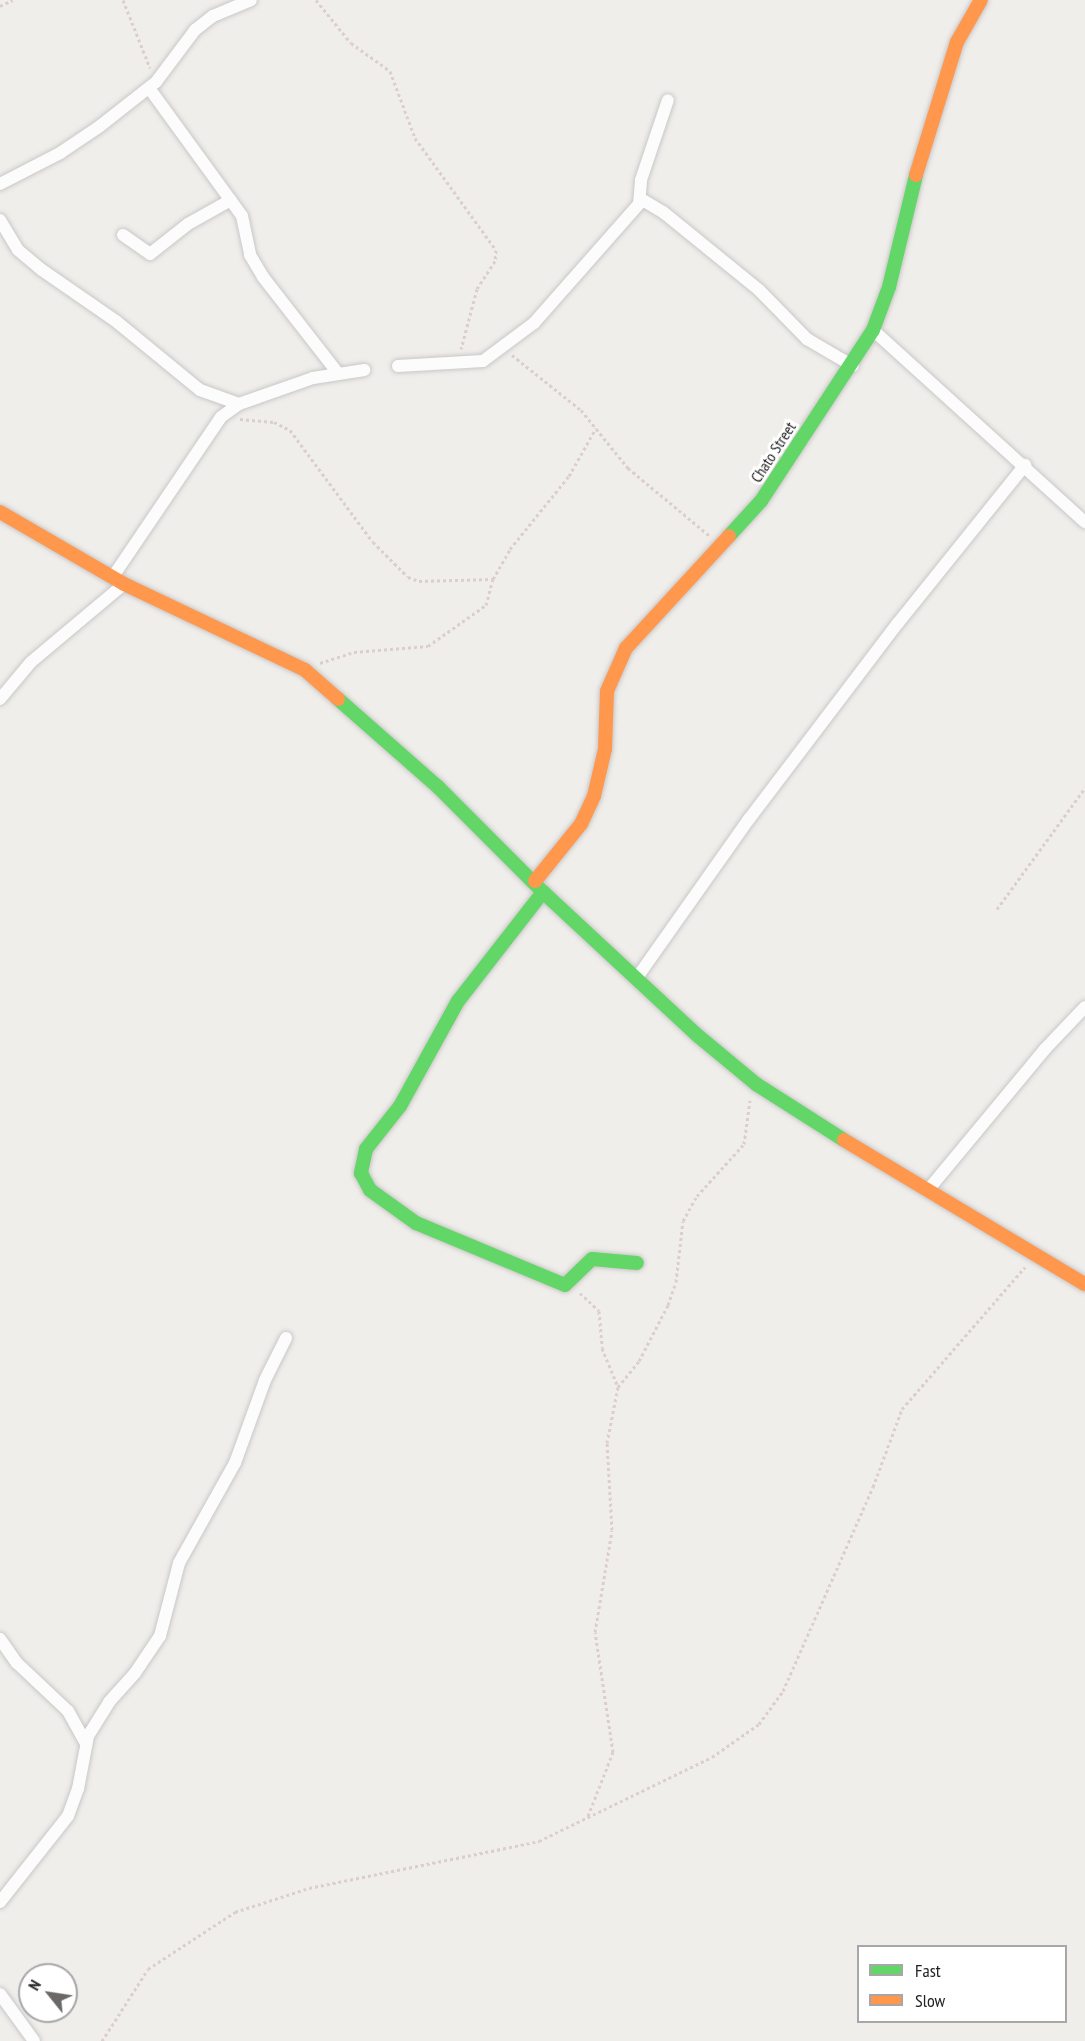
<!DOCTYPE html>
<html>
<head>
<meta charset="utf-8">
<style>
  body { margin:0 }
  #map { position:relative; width:1085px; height:2041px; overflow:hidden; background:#f0eeeb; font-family:"PT Sans Narrow",sans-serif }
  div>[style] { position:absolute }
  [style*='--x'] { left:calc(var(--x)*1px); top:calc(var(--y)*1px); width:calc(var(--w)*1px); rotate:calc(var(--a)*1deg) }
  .path>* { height:3px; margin-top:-1.5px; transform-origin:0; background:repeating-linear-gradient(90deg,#dccecd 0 3px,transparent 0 6px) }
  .roads { filter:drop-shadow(0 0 2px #c9c8c7) drop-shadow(0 0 2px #c9c8c7) }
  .street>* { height:12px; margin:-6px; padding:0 6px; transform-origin:6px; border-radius:6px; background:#fdfcfc }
  .fast>* { height:14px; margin:-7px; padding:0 7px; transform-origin:7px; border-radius:7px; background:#63d668 }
  .slow>* { height:14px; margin:-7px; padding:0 7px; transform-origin:7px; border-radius:7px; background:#ff974d }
  span { translate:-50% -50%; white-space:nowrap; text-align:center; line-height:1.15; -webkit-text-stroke:6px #fff; paint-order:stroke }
  .street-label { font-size:16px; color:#222 }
  .legend { position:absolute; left:857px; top:1945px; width:210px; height:78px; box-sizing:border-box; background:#fff; border:2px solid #a7a7a7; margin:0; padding:8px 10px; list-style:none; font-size:18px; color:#222 }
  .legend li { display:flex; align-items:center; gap:12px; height:30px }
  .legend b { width:30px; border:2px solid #a7a7a7 }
  .north { position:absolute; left:18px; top:1963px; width:60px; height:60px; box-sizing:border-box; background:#fff; border:2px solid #a7a7a7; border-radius:50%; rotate:300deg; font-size:16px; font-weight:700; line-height:24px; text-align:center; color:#222 }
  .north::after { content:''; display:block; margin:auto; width:21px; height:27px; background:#6a6968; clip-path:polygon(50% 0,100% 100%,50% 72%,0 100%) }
</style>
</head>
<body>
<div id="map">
  <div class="path">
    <i style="--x:123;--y:0;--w:73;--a:68.3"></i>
    <i style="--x:316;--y:0;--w:55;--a:50.9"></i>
    <i style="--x:351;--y:43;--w:48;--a:35.7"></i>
    <i style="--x:390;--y:71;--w:72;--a:69.5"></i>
    <i style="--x:415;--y:138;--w:138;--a:54.1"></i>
    <i style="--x:496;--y:250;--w:11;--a:95"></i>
    <i style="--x:495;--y:261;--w:33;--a:123"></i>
    <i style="--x:477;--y:289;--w:62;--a:104.9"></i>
    <i style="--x:0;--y:6;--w:14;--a:-25"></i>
    <i style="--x:512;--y:355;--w:88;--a:38.6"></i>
    <i style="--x:581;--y:410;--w:75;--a:51"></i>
    <i style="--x:628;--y:468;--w:107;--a:39.7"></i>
    <i style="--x:240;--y:419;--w:34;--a:5"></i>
    <i style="--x:274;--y:422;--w:18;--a:27"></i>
    <i style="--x:290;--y:430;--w:139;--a:53.5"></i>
    <i style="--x:373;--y:542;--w:49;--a:45"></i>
    <i style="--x:408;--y:577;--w:12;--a:20"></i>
    <i style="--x:419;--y:581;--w:74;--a:-1.5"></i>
    <i style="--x:320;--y:663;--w:36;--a:-18"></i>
    <i style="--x:354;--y:652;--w:74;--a:-4.6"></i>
    <i style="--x:428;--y:646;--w:71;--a:-35.3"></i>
    <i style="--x:486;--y:605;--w:27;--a:-75"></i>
    <i style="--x:493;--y:579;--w:34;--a:-60"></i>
    <i style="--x:510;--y:549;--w:94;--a:-51.1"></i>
    <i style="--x:569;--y:476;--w:55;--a:-60.6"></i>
    <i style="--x:997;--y:909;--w:150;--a:-54"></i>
    <i style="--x:580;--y:1293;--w:26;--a:43"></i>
    <i style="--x:599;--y:1311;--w:37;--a:85"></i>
    <i style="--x:602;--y:1348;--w:42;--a:67.7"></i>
    <i style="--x:588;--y:1816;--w:69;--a:-68.7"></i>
    <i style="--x:613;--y:1752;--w:121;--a:-98.5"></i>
    <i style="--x:595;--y:1632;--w:103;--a:-80.5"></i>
    <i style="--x:612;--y:1530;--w:87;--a:-93.3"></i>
    <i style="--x:607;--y:1443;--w:57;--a:-78.9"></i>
    <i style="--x:618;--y:1387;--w:33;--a:-51"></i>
    <i style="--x:639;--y:1361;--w:63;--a:-62.6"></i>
    <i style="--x:668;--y:1305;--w:24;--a:-71"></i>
    <i style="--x:676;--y:1282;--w:61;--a:-83.5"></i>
    <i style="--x:683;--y:1221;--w:29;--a:-61"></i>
    <i style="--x:697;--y:1196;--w:70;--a:-47.9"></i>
    <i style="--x:744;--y:1144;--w:44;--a:-82.2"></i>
    <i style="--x:102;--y:2041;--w:85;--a:-57.4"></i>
    <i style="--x:148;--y:1969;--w:104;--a:-33.2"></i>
    <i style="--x:235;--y:1912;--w:78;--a:-18"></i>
    <i style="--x:309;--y:1888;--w:235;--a:-11.5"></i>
    <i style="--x:539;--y:1841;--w:192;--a:-25.9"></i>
    <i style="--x:712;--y:1757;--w:57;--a:-35.1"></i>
    <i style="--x:759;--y:1724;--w:41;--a:-54"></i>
    <i style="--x:783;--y:1691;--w:223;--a:-66.2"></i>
    <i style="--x:873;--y:1487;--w:83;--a:-69.6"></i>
    <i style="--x:902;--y:1409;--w:188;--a:-49.1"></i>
  </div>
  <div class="roads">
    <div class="street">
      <i style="--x:149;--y:88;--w:158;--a:54"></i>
      <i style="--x:242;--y:216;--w:40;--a:78"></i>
      <i style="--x:250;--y:255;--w:26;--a:59"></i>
      <i style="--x:263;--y:277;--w:120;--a:52.1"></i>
      <i style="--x:0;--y:184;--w:68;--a:-27.3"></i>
      <i style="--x:60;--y:153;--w:48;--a:-34"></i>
      <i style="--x:100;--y:126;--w:71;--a:-38.2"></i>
      <i style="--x:156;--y:82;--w:65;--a:-53.1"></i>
      <i style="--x:195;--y:30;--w:23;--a:-38"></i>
      <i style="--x:213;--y:16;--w:41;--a:-22.8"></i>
      <i style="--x:641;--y:199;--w:26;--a:31"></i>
      <i style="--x:663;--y:212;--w:124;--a:39.1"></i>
      <i style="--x:759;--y:290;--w:69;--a:45.6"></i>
      <i style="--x:807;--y:339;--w:53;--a:30.4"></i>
      <i style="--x:0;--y:220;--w:35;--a:59"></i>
      <i style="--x:18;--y:250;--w:31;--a:40"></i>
      <i style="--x:42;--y:270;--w:91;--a:34.7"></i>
      <i style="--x:117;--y:322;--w:107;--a:39.3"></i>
      <i style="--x:200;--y:390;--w:41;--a:19.7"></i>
      <i style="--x:123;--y:235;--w:33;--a:35"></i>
      <i style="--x:150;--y:254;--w:48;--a:-38.3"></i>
      <i style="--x:188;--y:224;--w:49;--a:-29.2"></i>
      <i style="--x:873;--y:330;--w:286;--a:42.2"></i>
      <i style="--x:398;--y:366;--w:85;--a:-3.4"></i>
      <i style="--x:483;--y:361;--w:64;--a:-36.7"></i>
      <i style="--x:534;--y:323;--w:159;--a:-48.6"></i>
      <i style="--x:639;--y:204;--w:24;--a:-85"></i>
      <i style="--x:641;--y:180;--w:84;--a:-71.4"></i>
      <i style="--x:112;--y:578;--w:194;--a:-55.9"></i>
      <i style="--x:221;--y:417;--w:22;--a:-36"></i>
      <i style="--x:239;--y:404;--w:78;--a:-19.4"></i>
      <i style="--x:313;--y:378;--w:52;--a:-8.9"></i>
      <i style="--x:0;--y:699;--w:48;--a:-50"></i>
      <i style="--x:31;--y:662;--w:121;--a:-40"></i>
      <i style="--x:636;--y:979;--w:196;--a:-54.8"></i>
      <i style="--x:749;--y:819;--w:246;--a:-52.8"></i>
      <i style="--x:898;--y:623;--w:203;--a:-51.2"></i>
      <i style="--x:928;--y:1190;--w:183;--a:-50.3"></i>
      <i style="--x:1045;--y:1049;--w:58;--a:-46.4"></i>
      <i style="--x:0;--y:1639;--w:29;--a:55"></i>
      <i style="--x:17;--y:1663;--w:70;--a:43.3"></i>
      <i style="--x:68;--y:1711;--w:38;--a:61"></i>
      <i style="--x:0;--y:1902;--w:110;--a:-51.7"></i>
      <i style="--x:68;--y:1816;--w:29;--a:-70"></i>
      <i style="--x:78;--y:1789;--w:54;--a:-79.3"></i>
      <i style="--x:88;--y:1736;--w:40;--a:-58"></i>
      <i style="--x:109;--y:1702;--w:39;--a:-48"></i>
      <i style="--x:135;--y:1673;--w:45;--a:-56"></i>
      <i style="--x:160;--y:1636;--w:75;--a:-75.4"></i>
      <i style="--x:179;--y:1563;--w:115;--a:-60.8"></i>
      <i style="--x:235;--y:1463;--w:88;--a:-70.1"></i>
      <i style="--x:265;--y:1380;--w:47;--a:-63.4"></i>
      <i style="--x:0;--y:1994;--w:58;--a:54.1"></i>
    </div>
    <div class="fast">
      <i style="--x:729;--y:536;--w:47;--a:-47.6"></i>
      <i style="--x:761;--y:501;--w:204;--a:-56.8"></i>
      <i style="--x:873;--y:330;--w:46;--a:-69.6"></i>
      <i style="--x:889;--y:287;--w:115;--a:-76.4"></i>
      <i style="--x:338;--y:699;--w:133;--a:41.3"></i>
      <i style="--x:438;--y:787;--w:148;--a:45"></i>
      <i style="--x:543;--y:892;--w:210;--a:42.9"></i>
      <i style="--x:697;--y:1035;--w:77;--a:39.7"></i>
      <i style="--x:756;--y:1084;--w:104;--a:32.5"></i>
      <i style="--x:543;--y:892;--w:138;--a:127.9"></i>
      <i style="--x:458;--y:1001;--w:120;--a:118.9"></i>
      <i style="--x:400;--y:1106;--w:55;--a:128.3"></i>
      <i style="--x:366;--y:1149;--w:25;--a:102"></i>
      <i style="--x:361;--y:1173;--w:19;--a:62"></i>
      <i style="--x:370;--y:1190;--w:57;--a:35.7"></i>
      <i style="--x:416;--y:1223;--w:161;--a:22.6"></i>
      <i style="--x:565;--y:1285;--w:37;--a:-44"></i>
      <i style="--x:592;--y:1259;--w:45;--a:5.1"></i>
    </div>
    <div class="slow">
      <i style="--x:916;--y:175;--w:139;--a:-72.9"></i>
      <i style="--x:957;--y:42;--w:48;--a:-60.3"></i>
      <i style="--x:0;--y:512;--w:143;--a:30.1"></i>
      <i style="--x:124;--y:584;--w:200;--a:25.4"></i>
      <i style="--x:305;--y:670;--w:44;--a:41.3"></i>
      <i style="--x:535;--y:881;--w:73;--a:-51.1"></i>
      <i style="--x:581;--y:824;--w:31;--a:-65"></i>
      <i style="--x:594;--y:796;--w:48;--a:-76.8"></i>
      <i style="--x:605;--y:749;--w:58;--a:-88"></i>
      <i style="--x:607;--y:691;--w:47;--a:-66.2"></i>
      <i style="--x:626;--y:648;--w:152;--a:-47.4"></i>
      <i style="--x:844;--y:1140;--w:281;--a:30.9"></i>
    </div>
  </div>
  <div class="street-label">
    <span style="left:773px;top:452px;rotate:-57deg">Chato Street</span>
  </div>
  <ul class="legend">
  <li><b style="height:8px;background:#63d668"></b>Fast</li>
  <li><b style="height:8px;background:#ff974d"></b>Slow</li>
  </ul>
  <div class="north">N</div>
</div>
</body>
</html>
